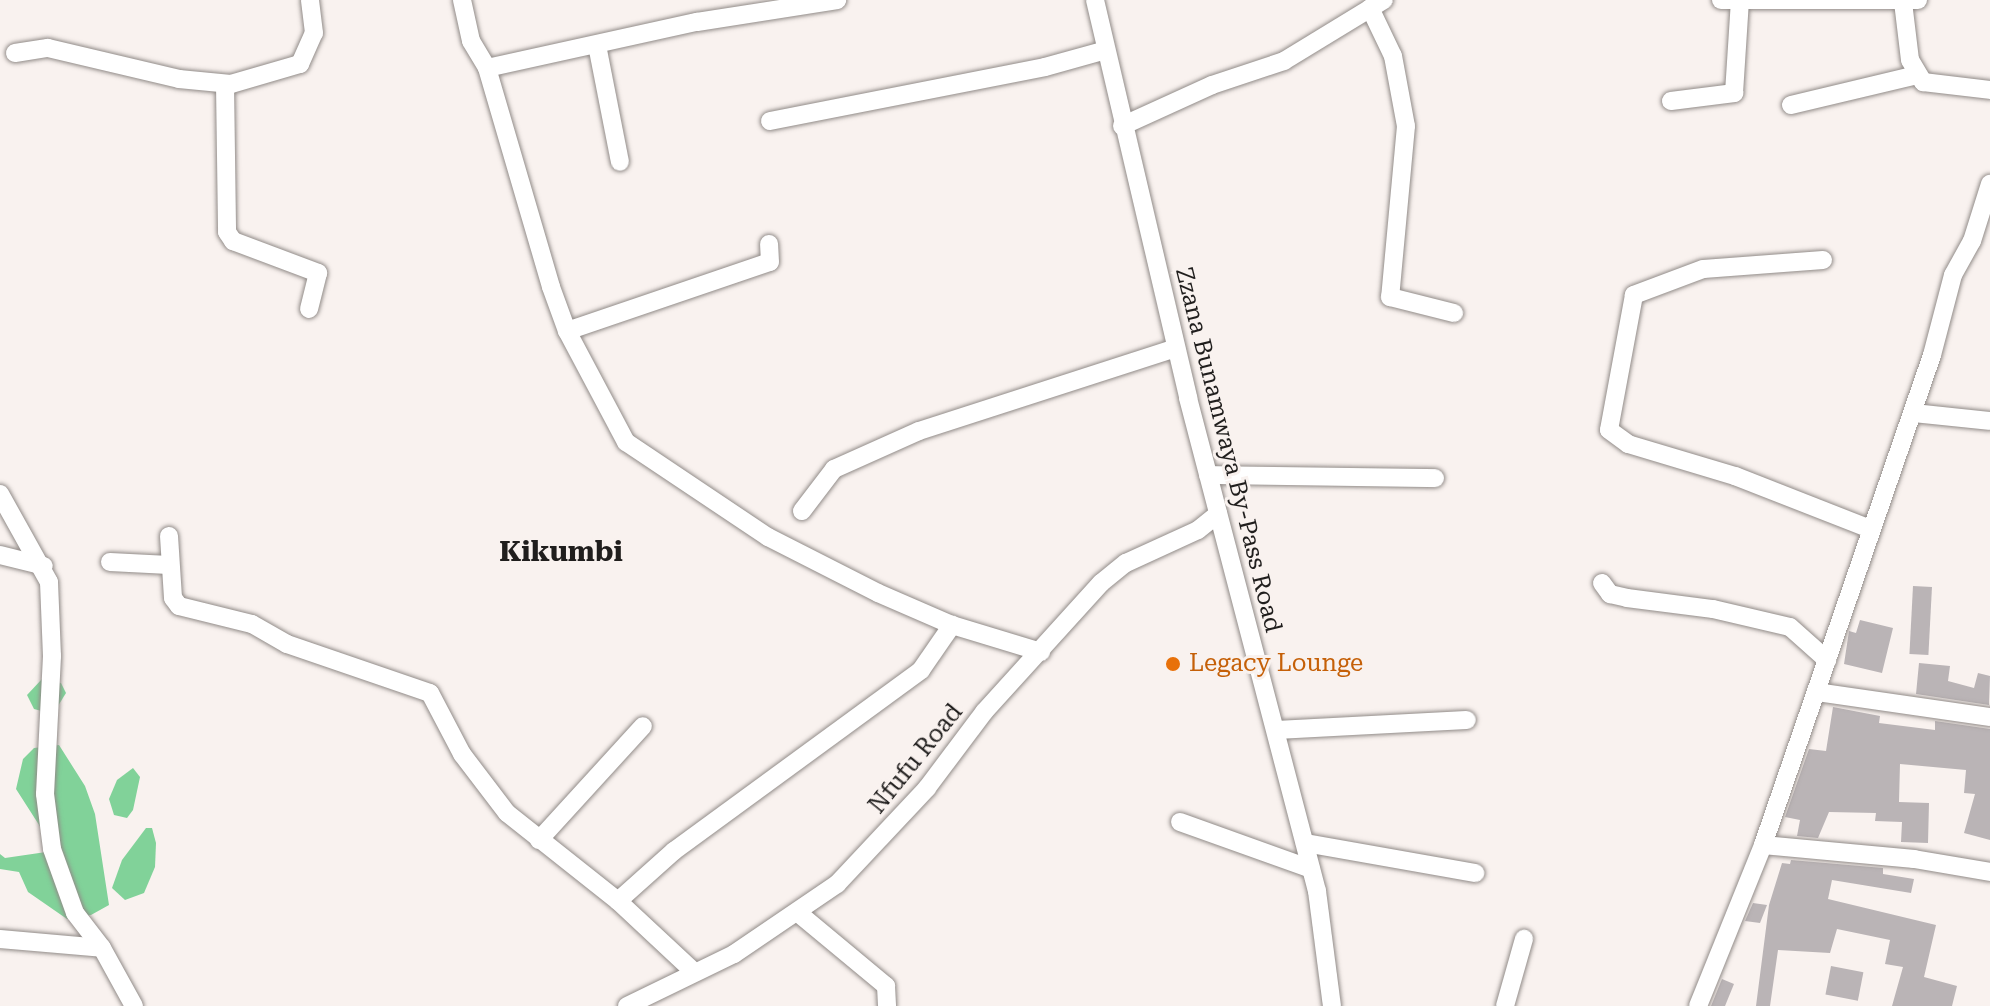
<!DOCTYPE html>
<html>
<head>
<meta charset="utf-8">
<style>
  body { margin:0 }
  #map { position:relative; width:1990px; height:1006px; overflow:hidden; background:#f9f2ef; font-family:"Roboto Serif",serif }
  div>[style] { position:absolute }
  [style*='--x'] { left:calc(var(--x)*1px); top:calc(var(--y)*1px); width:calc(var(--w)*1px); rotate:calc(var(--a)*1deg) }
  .forest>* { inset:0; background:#81d299 }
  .building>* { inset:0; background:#bab4b6; transform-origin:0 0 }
  .roads { filter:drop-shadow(0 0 2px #918b88) drop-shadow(0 0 2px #918b88) }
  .minor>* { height:18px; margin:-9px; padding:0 9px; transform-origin:9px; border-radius:9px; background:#fff }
  .dots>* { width:22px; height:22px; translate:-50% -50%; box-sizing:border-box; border:4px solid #f9f2ef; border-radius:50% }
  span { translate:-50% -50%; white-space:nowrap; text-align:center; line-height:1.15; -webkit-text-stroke:6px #f9f2ef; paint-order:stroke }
  .street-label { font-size:24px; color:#201e1d }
  .food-label { font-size:24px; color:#c56008 }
  .left { translate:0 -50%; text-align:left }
  .quarter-label { font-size:28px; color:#201e1d; font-weight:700 }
</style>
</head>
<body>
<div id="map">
  <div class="forest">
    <i style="clip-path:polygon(42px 679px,61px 683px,66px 693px,53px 714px,34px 709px,27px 695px)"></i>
    <i style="clip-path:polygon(59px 745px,85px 786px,95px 814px,109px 905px,91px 915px,67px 919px,28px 892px,19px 872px,0 869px,0 854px,5px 858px,46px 852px,41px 828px,16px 789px,23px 759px,34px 748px)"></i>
    <i style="clip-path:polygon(133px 768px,140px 777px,133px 810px,127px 818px,114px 815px,109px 799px,117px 780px)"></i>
    <i style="clip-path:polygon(146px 828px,152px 828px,156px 843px,155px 867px,144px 893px,125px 900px,112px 888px,122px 860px)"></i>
  </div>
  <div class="building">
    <i style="left:1913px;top:586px;width:19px;height:68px;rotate:3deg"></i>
    <i style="clip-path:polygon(1860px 620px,1893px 628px,1882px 673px,1844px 664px,1849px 631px,1856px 633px)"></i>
    <i style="clip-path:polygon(1919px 663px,1950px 666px,1948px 681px,1974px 688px,1978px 673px,1990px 676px,1989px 705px,1916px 694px)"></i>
    <i style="clip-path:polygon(1833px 707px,1880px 716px,1879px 723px,1935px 730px,1935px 721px,1990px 729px,1990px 840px,1964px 833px,1975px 794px,1964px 793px,1966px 770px,1900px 764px,1899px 802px,1929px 803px,1928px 843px,1901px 842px,1902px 822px,1875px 821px,1876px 813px,1829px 812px,1818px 838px,1797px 836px,1800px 820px,1785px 817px,1809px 749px,1826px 751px)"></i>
    <i style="clip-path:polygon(1791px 860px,1883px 868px,1883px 874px,1914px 879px,1911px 893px,1832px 880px,1828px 899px,1936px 925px,1924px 977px,1957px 986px,1952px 1006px,1892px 1006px,1903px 967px,1885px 964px,1890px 940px,1837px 929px,1830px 953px,1778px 950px,1770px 1006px,1756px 1006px,1769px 905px,1782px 863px,1790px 864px)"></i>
    <i style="clip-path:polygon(1753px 903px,1767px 905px,1760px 923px,1745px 921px)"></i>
    <i style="left:1831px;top:966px;width:33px;height:29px;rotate:11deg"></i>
    <i style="clip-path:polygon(1722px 979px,1734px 984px,1725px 1006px,1711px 1006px)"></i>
  </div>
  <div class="roads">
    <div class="minor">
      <i style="--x:462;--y:0;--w:42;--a:77.6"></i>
      <i style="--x:471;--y:41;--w:31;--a:59"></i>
      <i style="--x:487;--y:68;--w:215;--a:-12.4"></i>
      <i style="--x:697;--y:22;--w:142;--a:-8.9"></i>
      <i style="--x:1095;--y:0;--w:409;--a:76.8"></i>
      <i style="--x:1188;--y:398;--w:510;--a:75.34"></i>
      <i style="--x:1317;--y:891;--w:116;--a:82.6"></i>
      <i style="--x:1721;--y:0;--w:197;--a:0"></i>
      <i style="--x:1903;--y:2;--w:58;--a:83.1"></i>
      <i style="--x:1910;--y:60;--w:26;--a:59"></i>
      <i style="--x:1923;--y:82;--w:67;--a:6.8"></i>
      <i style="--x:1370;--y:8;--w:53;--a:64.4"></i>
      <i style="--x:1393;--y:56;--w:71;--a:79.5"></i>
      <i style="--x:1406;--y:126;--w:172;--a:95.3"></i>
      <i style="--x:1390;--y:297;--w:66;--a:14"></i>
      <i style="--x:597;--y:45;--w:119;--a:78.9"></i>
      <i style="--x:15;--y:53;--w:33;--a:-9"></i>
      <i style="--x:48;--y:48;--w:135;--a:13.3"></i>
      <i style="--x:179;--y:79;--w:52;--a:5.5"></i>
      <i style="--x:231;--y:84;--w:72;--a:-16.2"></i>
      <i style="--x:300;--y:64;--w:34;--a:-66"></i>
      <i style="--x:314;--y:33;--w:33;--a:-97"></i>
      <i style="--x:487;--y:68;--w:228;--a:73.7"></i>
      <i style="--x:551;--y:287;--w:47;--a:70"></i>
      <i style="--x:567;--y:331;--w:126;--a:62"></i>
      <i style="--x:626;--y:442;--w:171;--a:33.8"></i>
      <i style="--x:768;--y:537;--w:123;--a:27"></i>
      <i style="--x:878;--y:593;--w:81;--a:23.4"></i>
      <i style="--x:952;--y:625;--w:93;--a:16.9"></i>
      <i style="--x:225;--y:84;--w:148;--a:89.2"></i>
      <i style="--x:227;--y:232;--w:11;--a:56"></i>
      <i style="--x:233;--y:241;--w:91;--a:20.6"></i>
      <i style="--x:318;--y:273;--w:37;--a:104"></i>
      <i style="--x:1671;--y:101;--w:64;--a:-7.2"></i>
      <i style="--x:1734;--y:93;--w:93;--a:-86.3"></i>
      <i style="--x:1791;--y:105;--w:130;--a:-13.4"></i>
      <i style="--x:770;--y:121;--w:280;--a:-11.1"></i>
      <i style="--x:1045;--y:67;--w:63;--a:-15.6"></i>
      <i style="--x:1122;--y:126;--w:99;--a:-24.5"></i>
      <i style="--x:1212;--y:85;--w:76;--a:-18.4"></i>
      <i style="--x:1284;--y:61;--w:117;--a:-31.4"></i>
      <i style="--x:1823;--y:260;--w:120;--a:175.7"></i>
      <i style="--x:1703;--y:269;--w:74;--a:159.4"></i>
      <i style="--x:1634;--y:295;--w:137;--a:100.5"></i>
      <i style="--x:1609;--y:430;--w:24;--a:36"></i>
      <i style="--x:1628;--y:444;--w:112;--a:16.7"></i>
      <i style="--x:1735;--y:476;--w:145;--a:21.4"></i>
      <i style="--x:567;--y:331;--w:214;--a:-18.8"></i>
      <i style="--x:770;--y:262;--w:18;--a:-93"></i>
      <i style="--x:1913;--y:413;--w:77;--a:5.9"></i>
      <i style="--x:1208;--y:475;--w:227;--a:0.8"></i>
      <i style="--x:0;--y:494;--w:101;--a:60.9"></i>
      <i style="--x:49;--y:582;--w:74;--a:87.7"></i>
      <i style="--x:52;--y:656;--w:138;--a:92.9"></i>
      <i style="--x:45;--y:794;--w:55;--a:82.7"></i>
      <i style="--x:52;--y:849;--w:68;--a:70.2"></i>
      <i style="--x:75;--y:913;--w:44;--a:52.4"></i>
      <i style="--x:102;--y:948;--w:66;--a:61.1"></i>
      <i style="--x:802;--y:511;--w:53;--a:-52.7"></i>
      <i style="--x:834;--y:469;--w:93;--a:-24.1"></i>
      <i style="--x:919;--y:431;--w:270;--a:-17.9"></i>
      <i style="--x:169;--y:536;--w:62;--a:86.3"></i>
      <i style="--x:173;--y:598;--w:10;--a:53"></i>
      <i style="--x:179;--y:606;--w:75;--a:13.9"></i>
      <i style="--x:252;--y:624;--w:40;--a:29.7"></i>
      <i style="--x:287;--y:644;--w:151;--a:18.9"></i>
      <i style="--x:430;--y:693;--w:69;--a:62.3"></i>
      <i style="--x:462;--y:754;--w:74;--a:52.7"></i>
      <i style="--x:507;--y:813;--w:142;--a:38.4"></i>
      <i style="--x:618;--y:901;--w:101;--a:43"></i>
      <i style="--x:0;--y:555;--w:45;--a:14"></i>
      <i style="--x:110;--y:562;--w:59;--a:2.9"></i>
      <i style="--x:1602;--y:583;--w:14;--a:54"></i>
      <i style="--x:1610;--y:594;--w:17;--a:13"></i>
      <i style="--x:1627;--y:598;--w:87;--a:7.3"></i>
      <i style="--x:1713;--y:609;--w:79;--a:13.2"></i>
      <i style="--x:1790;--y:627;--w:50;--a:41.7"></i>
      <i style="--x:1816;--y:692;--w:176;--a:8.2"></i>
      <i style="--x:1276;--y:730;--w:191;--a:-3"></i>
      <i style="--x:1180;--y:822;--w:139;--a:19.7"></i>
      <i style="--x:539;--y:840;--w:154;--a:-47.6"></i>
      <i style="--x:1305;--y:843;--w:173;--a:10"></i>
      <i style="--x:1763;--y:845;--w:152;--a:5.3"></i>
      <i style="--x:1914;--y:859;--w:77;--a:9.7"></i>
      <i style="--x:618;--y:901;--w:75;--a:-41.8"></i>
      <i style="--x:674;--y:851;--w:306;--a:-36.2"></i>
      <i style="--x:921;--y:670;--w:55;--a:-55.4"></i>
      <i style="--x:797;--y:912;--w:116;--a:39.7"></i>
      <i style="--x:886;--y:986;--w:20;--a:87"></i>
      <i style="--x:0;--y:939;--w:102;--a:5"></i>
      <i style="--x:627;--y:1006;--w:119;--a:-25.9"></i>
      <i style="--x:734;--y:954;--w:125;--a:-34.2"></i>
      <i style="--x:837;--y:884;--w:132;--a:-46.8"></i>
      <i style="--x:927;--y:788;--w:95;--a:-53.1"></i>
      <i style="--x:984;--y:712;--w:174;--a:-47.8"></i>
      <i style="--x:1101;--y:583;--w:32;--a:-39"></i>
      <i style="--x:1126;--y:563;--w:79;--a:-24.6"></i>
      <i style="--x:1198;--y:530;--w:26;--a:-39"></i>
      <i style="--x:1505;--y:1006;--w:70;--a:-74.2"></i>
      <i style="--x:1698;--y:1006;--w:174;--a:-68"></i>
      <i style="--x:1763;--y:845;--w:518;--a:-70.97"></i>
      <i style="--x:1932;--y:355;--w:83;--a:-75.3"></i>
      <i style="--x:1953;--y:275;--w:39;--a:-61"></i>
      <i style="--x:1972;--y:241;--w:60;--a:-72.5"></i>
    </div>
  </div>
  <div class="dots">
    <i style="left:1173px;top:664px;background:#e8710a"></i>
  </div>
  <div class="street-label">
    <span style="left:1228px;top:450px;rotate:76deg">Zzana Bunamwaya By-Pass Road</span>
    <span style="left:916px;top:759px;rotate:-51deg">Nfufu Road</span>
  </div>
  <div class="food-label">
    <span class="left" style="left:1189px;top:664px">Legacy Lounge</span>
  </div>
  <div class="quarter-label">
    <span style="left:561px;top:552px">Kikumbi</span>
  </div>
</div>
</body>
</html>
